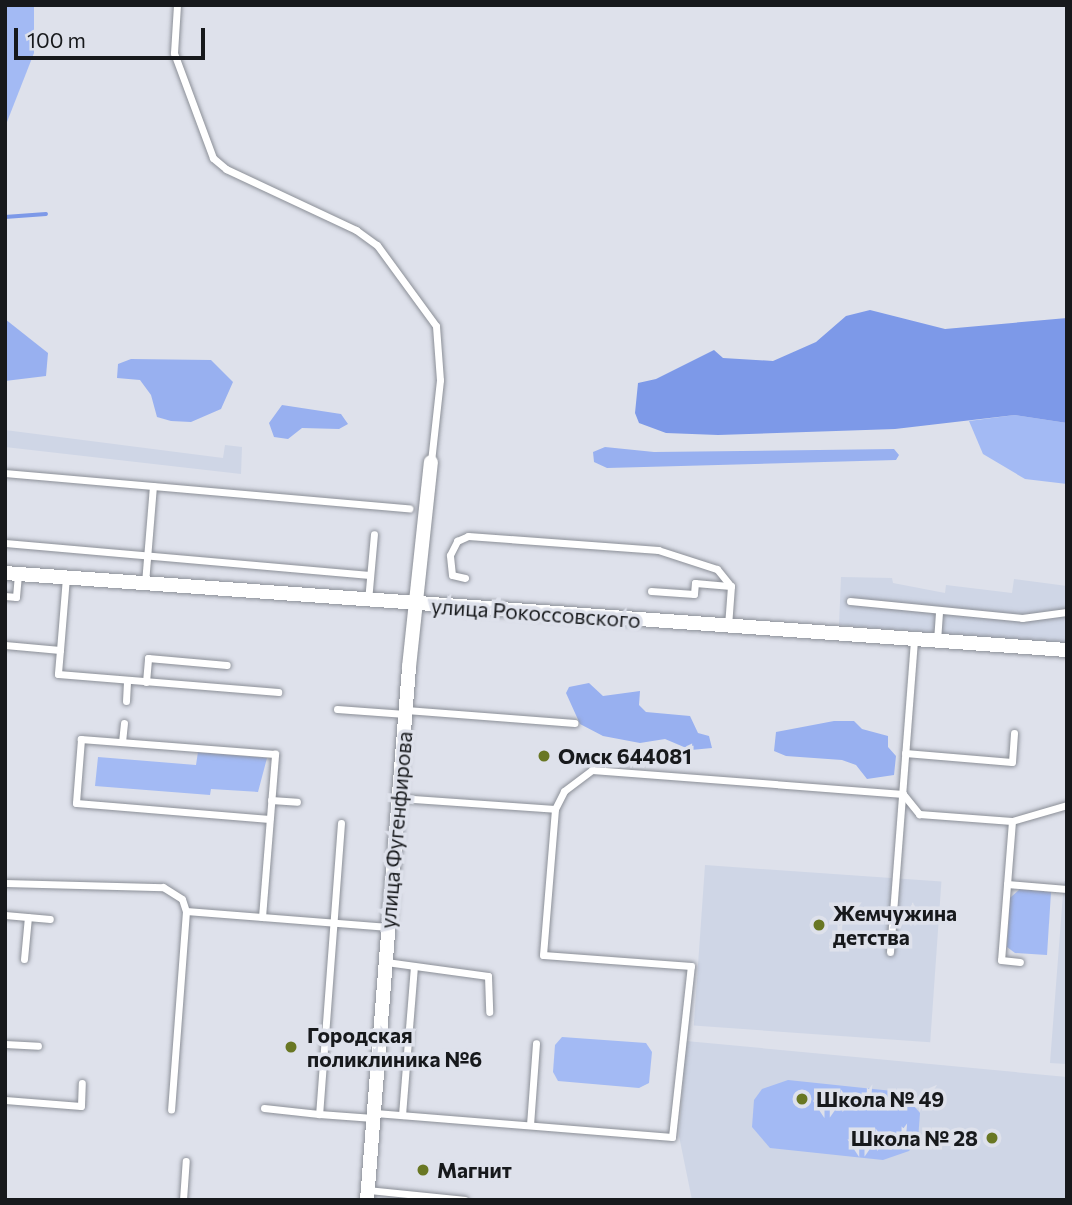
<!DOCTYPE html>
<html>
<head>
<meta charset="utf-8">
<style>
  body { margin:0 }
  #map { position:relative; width:1072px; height:1205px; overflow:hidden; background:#dee1eb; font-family:Commissioner,sans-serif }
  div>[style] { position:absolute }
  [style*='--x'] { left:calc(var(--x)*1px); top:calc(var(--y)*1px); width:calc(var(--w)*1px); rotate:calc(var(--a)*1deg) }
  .built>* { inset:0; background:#cfd6e6; transform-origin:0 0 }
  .green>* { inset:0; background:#a3baf4 }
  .forest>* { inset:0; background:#98b0f0 }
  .water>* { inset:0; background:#7d99e8 }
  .stream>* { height:3.5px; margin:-1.75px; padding:0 1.75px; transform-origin:1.75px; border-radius:1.75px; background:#7d99e8 }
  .roads { filter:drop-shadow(0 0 2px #8b8f97) drop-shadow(0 0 2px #8b8f97) }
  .service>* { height:7px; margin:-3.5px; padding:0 3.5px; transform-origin:3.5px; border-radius:3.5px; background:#fff }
  .minor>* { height:14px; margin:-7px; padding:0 7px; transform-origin:7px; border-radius:7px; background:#fff }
  .dots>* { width:19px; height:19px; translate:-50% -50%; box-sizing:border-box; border:4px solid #dee1eb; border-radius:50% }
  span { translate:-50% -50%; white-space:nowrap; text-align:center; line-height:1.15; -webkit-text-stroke:7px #dee1eb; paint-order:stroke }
  .street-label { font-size:21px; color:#17191c }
  .poi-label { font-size:21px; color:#17191c; font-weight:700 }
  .left { translate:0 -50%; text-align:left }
  .right { translate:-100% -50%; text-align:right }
  .frame { position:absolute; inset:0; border:7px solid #17191c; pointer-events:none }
  .scale { position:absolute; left:14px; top:28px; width:191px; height:32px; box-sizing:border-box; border:4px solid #17191c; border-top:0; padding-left:9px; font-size:21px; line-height:24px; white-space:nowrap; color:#17191c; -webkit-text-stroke:5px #dee1eb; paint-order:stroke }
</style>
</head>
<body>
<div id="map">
  <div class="built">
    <i style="clip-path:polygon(5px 430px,223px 458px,225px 445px,242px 447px,241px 474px,5px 447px)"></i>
    <i style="clip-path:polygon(841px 577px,892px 578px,893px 583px,945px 593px,946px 585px,1012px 593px,1014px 579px,1067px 586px,1067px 644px,839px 625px)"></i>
    <i style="left:705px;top:865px;width:237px;height:161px;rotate:4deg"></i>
    <i style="clip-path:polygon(1064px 881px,1067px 881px,1067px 1064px,1050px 1063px)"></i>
    <i style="clip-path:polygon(686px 1041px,1067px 1077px,1067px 1200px,692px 1200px,679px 1136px)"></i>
  </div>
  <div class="green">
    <i style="clip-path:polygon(5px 5px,34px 5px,34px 53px,5px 127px)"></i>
    <i style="clip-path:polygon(1015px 415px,1067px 423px,1067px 484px,1025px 479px,983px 454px,969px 421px)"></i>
    <i style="clip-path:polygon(198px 752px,267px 758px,258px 792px,211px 789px,210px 795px,95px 786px,98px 757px,196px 765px)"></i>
    <i style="clip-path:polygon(1020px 889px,1051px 892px,1047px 955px,1015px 953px,1007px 947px,1010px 898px)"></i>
    <i style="clip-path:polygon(562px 1037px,646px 1043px,652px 1052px,649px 1083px,639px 1088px,558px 1081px,553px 1072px,555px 1045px)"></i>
    <i style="clip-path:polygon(788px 1080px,902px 1092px,920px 1113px,918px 1140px,909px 1151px,883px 1160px,770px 1148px,752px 1127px,754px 1100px,762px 1089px)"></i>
  </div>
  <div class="forest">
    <i style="clip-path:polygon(5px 319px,48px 353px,46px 376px,5px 381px)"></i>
    <i style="clip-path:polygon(131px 359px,211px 360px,233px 382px,221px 409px,191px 422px,171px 421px,157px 417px,151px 395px,140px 380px,117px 378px,118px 364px)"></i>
    <i style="clip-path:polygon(282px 405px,341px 414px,348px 424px,339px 429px,302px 428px,288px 439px,274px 437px,269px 423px)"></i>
    <i style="clip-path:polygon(605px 447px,654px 452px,894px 449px,899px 455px,896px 460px,607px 468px,594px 462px,593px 452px)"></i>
    <i style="clip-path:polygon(589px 683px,603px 696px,640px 691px,639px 705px,646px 712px,690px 716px,698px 733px,709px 736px,712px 748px,691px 750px,665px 739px,640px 743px,603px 736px,580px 724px,566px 693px,569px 687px)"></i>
    <i style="clip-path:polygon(834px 721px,854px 721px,862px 729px,888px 736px,888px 747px,896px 756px,894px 775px,867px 779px,856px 765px,842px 760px,786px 756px,774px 751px,776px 732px)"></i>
  </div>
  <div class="water">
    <i style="clip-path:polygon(870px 310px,945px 329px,1067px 318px,1067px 423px,1015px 415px,895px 429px,718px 435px,666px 433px,639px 423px,635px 413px,638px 383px,656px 379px,714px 350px,723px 358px,773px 361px,816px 342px,846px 316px)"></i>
  </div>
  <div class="stream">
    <i style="--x:5;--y:217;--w:41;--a:-4.2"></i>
  </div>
  <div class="roads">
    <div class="service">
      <i style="--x:177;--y:5;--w:48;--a:93.6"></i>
      <i style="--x:174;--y:53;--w:112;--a:69.6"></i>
      <i style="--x:213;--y:158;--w:17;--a:40"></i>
      <i style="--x:226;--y:169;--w:144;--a:25.1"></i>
      <i style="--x:356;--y:230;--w:26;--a:36"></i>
      <i style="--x:377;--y:245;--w:100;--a:53.9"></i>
      <i style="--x:436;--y:326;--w:54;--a:85.8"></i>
      <i style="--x:440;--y:380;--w:82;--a:96.3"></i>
      <i style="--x:5;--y:473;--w:406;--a:5"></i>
      <i style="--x:5;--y:543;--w:366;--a:5"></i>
      <i style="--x:465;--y:578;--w:13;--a:-167"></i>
      <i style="--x:452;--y:575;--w:20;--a:-96"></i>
      <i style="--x:450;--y:555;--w:16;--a:-63"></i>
      <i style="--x:457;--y:541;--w:12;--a:-24"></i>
      <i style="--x:468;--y:536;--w:191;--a:4.2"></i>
      <i style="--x:658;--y:550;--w:62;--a:17.9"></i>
      <i style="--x:717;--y:569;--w:22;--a:51"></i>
      <i style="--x:145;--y:583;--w:97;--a:-85.3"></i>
      <i style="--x:651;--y:591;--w:43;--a:4"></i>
      <i style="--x:694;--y:594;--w:11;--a:-85"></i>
      <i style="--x:695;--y:583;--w:36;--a:5"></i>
      <i style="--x:731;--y:586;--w:40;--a:94.3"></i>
      <i style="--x:5;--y:596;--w:11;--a:5"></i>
      <i style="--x:16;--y:597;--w:23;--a:-85"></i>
      <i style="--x:368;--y:601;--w:67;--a:-84.9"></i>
      <i style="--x:850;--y:601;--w:173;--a:5.6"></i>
      <i style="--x:1022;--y:618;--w:45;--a:-7.6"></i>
      <i style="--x:937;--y:641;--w:29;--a:-86"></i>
      <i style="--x:5;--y:645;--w:55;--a:5.2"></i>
      <i style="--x:60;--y:650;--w:73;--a:-85.3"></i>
      <i style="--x:60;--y:650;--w:24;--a:95"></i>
      <i style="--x:58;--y:674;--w:221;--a:4.7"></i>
      <i style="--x:146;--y:682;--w:24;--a:-85"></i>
      <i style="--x:148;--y:658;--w:79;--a:5.1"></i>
      <i style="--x:126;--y:701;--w:21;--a:-87"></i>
      <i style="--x:337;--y:709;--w:68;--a:4.2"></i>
      <i style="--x:406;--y:710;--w:169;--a:4.4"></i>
      <i style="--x:122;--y:742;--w:19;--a:-84"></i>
      <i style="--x:905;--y:753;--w:107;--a:4.8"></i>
      <i style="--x:1012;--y:762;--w:29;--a:-86"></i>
      <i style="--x:399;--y:798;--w:156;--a:4"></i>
      <i style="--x:555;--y:809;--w:20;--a:-63"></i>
      <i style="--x:564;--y:791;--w:35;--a:-37"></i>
      <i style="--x:592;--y:770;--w:312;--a:4.4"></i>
      <i style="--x:903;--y:794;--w:26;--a:51"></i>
      <i style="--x:919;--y:814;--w:93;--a:4.3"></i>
      <i style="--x:1012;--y:821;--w:57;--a:-16.2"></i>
      <i style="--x:271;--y:800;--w:26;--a:4"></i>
      <i style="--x:1012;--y:821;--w:139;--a:94.5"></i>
      <i style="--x:1001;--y:960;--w:19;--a:6"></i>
      <i style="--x:341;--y:823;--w:292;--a:94.3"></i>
      <i style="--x:319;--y:1114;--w:54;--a:4.2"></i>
      <i style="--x:5;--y:883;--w:158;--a:1.5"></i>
      <i style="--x:163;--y:887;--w:22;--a:32"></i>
      <i style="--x:182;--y:899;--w:13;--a:72"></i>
      <i style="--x:186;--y:911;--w:199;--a:94.3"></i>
      <i style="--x:1007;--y:884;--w:60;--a:4.8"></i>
      <i style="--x:186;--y:911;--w:203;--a:4.5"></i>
      <i style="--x:5;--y:915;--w:45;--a:5.1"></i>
      <i style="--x:262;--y:917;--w:164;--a:-85.4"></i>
      <i style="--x:275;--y:754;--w:195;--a:-175.6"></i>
      <i style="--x:81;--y:739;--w:64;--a:94.5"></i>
      <i style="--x:76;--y:803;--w:194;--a:4.7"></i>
      <i style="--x:890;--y:952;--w:313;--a:-85.6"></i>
      <i style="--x:24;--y:959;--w:42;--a:-84.6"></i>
      <i style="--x:386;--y:962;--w:103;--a:7.8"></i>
      <i style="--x:488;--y:976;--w:36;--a:88"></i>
      <i style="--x:5;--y:1044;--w:33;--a:3"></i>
      <i style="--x:5;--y:1100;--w:76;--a:4.5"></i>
      <i style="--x:81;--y:1106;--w:23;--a:-88"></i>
      <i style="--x:264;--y:1108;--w:55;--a:6.2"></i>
      <i style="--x:375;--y:1113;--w:298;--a:4.6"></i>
      <i style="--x:672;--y:1137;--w:172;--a:-83.7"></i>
      <i style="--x:691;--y:966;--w:148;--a:-175.7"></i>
      <i style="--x:543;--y:955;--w:146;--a:-85.3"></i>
      <i style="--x:402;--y:1115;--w:148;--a:-85.4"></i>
      <i style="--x:530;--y:1125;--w:82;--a:-85.8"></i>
      <i style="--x:368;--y:1190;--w:97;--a:5.9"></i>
      <i style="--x:183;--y:1200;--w:39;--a:-86"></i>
    </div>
    <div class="minor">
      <i style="--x:5;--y:573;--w:1065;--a:4.15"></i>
      <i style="--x:367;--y:1200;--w:535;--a:-85.49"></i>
      <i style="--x:409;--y:667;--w:206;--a:-83.9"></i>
    </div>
  </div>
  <div class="dots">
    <i style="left:544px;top:756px;background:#697723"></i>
    <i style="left:819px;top:925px;background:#697723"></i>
    <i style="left:291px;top:1047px;background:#697723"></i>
    <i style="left:802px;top:1099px;background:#697723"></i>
    <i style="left:992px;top:1138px;background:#697723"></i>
    <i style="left:423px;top:1170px;background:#697723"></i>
  </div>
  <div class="street-label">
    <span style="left:536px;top:613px;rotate:4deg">улица Рокоссовского</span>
    <span style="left:396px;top:830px;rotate:-85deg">улица Фугенфирова</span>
  </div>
  <div class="poi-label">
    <span class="left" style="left:558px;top:756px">Омск 644081</span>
    <span class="left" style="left:833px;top:925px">Жемчужина<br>детства</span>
    <span class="left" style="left:307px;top:1047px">Городская<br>поликлиника №6</span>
    <span class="left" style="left:816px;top:1099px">Школа № 49</span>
    <span class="right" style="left:978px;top:1138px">Школа № 28</span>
    <span class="left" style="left:437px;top:1170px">Магнит</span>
  </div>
  <div class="frame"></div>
  <div class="scale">100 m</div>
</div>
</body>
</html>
